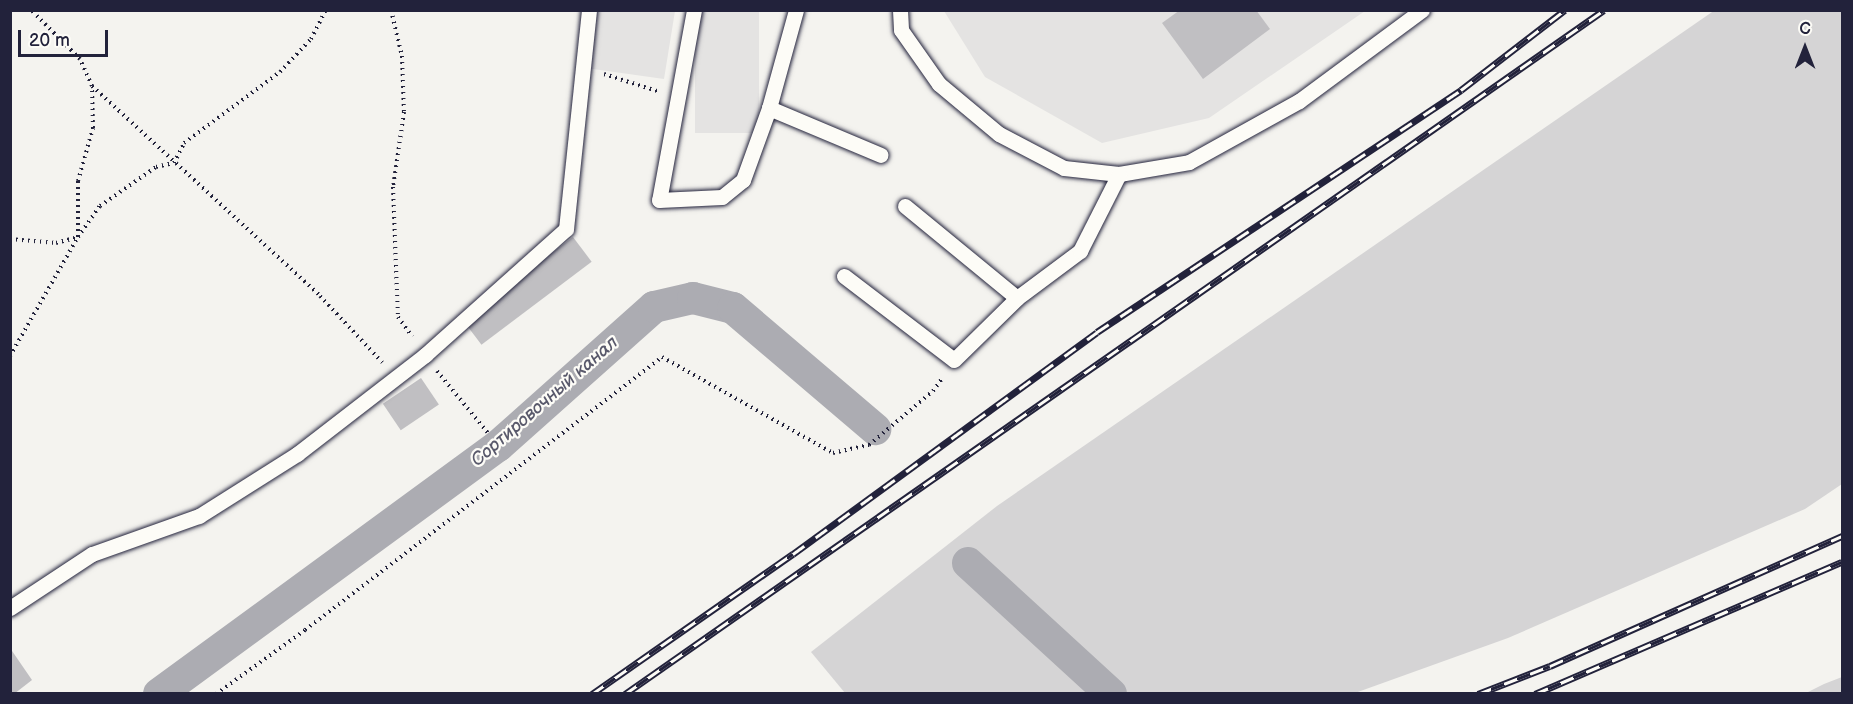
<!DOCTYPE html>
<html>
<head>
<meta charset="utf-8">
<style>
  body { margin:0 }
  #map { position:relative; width:1853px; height:704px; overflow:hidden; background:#f4f3ef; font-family:"Balsamiq Sans",sans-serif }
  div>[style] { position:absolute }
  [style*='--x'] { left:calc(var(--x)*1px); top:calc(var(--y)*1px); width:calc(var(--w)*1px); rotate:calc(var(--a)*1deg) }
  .built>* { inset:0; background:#e4e3e2; transform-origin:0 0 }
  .green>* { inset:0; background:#d5d4d5 }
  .canal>* { height:32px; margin:-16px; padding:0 16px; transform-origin:16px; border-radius:16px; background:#acacb2 }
  .building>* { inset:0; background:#c0bfc2; transform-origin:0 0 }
  .path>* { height:4px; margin-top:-2px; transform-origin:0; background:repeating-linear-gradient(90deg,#22223b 0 1.5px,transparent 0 6px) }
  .roads { filter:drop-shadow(0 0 2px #22223b) drop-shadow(0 0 2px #22223b) }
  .lane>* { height:15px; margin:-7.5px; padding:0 7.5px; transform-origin:7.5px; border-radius:7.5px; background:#fdfcf7 }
  .rail>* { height:7px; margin-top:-3.5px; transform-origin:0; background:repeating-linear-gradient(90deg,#fdfcf7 0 14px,#22223b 0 28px); box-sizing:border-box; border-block:2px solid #22223b }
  span { translate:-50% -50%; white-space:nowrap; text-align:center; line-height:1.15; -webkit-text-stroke:4.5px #fdfcf7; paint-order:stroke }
  .water-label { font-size:18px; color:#59596b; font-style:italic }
  .frame { position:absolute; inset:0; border:12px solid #22223b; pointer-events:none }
  .north { position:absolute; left:1775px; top:18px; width:60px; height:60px; -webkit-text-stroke:4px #fdfcf7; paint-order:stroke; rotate:0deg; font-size:16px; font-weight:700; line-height:24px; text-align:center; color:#22223b }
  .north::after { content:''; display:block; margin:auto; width:21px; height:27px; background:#22223b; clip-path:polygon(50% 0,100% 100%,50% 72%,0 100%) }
  .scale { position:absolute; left:18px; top:30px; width:90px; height:27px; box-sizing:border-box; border:3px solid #22223b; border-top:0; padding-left:8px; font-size:18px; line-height:21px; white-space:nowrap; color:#22223b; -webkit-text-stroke:4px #fdfcf7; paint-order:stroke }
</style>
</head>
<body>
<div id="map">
  <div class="built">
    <i style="clip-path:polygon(587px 11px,675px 11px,664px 79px,579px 67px)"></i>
    <i style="left:695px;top:11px;width:64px;height:122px"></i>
    <i style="clip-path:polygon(944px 11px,1365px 11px,1209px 118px,1102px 143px,985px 77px)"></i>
  </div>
  <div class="green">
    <i style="clip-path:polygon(1715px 10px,1842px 11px,1842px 484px,1805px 509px,1508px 638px,1355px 693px,845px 693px,811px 652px,997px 506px)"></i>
    <i style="clip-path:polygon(1842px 677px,1842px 693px,1806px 693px,1824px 684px)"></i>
  </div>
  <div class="canal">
    <i style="--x:968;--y:563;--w:194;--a:42.5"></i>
    <i style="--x:159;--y:694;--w:420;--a:-36.2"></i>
    <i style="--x:498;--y:446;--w:209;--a:-41.7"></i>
    <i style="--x:654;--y:307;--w:40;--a:-13"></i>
    <i style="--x:693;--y:298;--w:41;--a:14"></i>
    <i style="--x:733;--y:308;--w:187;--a:40.4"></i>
  </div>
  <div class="building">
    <i style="clip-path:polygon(1180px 10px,1256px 10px,1270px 29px,1203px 79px,1162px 23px)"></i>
    <i style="left:573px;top:237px;width:31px;height:138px;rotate:53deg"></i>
    <i style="left:421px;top:378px;width:32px;height:46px;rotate:56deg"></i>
    <i style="clip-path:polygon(10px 648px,32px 680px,14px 694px,10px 694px)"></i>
  </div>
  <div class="path">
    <i style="--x:391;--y:10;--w:47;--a:76.6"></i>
    <i style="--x:402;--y:56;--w:56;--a:88"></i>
    <i style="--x:404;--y:112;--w:76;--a:98.3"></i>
    <i style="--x:393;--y:187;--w:130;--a:87.8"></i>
    <i style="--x:398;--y:317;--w:24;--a:54"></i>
    <i style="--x:604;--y:74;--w:56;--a:17.8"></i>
    <i style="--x:92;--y:86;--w:310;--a:42.6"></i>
    <i style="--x:320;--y:296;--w:91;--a:46.8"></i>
    <i style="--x:10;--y:239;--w:46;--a:5"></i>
    <i style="--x:56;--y:243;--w:23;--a:-15"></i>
    <i style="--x:78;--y:237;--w:56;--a:-90"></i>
    <i style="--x:78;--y:181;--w:55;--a:-74.2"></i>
    <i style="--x:93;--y:128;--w:42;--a:-91.4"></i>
    <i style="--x:92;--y:86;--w:30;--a:-114"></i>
    <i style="--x:80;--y:59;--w:69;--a:-135"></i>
    <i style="--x:10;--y:356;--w:137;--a:-60.3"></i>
    <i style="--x:78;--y:237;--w:38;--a:-55"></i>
    <i style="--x:100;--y:206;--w:68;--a:-34.9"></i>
    <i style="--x:156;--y:167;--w:18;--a:-13"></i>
    <i style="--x:174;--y:163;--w:22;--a:-63"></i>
    <i style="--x:184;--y:143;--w:119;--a:-36.5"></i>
    <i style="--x:280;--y:72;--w:45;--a:-46.8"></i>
    <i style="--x:311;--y:39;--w:33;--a:-63"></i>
    <i style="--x:437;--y:371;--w:80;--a:50.6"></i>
    <i style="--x:216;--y:694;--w:110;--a:-35.7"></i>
    <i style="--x:305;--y:630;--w:449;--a:-37.4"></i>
    <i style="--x:662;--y:357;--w:196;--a:29.3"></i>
    <i style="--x:833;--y:453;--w:37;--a:-13"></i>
    <i style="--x:869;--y:445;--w:84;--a:-40.2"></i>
    <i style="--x:933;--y:391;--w:17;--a:-54"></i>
  </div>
  <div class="roads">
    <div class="lane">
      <i style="--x:694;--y:10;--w:193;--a:100.4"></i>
      <i style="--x:659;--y:200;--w:63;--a:-2.7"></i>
      <i style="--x:722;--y:197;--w:27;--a:-39"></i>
      <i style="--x:743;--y:180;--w:77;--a:-70.1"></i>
      <i style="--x:769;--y:108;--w:102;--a:-74.6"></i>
      <i style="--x:900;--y:10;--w:20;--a:87"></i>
      <i style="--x:901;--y:30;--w:66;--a:54.9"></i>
      <i style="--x:939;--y:84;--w:78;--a:39.8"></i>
      <i style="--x:999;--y:134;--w:73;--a:27.6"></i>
      <i style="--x:1064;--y:168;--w:55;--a:6.2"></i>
      <i style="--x:1119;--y:174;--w:71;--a:-9.7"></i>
      <i style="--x:1189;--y:162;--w:126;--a:-29"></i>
      <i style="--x:1299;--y:101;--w:153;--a:-36.5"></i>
      <i style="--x:769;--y:108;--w:121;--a:22.8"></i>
      <i style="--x:905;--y:206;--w:145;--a:39.4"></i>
      <i style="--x:844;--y:276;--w:138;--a:37.4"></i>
      <i style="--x:954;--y:360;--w:88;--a:-44.5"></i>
      <i style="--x:1017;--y:298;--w:79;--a:-36.7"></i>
      <i style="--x:1080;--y:251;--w:86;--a:-63.1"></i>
      <i style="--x:10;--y:608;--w:98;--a:-33.4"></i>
      <i style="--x:92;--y:554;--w:114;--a:-19.6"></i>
      <i style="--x:199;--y:516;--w:116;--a:-32.3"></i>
      <i style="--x:297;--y:454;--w:162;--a:-37.7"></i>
      <i style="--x:425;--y:355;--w:189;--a:-41.8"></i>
      <i style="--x:566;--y:229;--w:220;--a:-84"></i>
    </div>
  </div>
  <div class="rail">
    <i style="--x:592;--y:694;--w:245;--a:-34.9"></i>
    <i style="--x:793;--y:554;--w:376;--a:-36.1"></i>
    <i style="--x:1097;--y:332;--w:437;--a:-33.6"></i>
    <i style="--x:1461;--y:90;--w:131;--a:-37.6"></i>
    <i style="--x:625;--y:694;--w:1194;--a:-34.94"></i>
    <i style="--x:1478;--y:694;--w:77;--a:-21.3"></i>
    <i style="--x:1550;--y:666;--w:320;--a:-24"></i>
    <i style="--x:1535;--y:694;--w:334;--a:-23.3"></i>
  </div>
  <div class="water-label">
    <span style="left:545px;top:402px;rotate:-41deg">Сортировочный канал</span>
  </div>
  <div class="frame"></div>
  <div class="north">С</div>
  <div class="scale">20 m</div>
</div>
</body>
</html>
